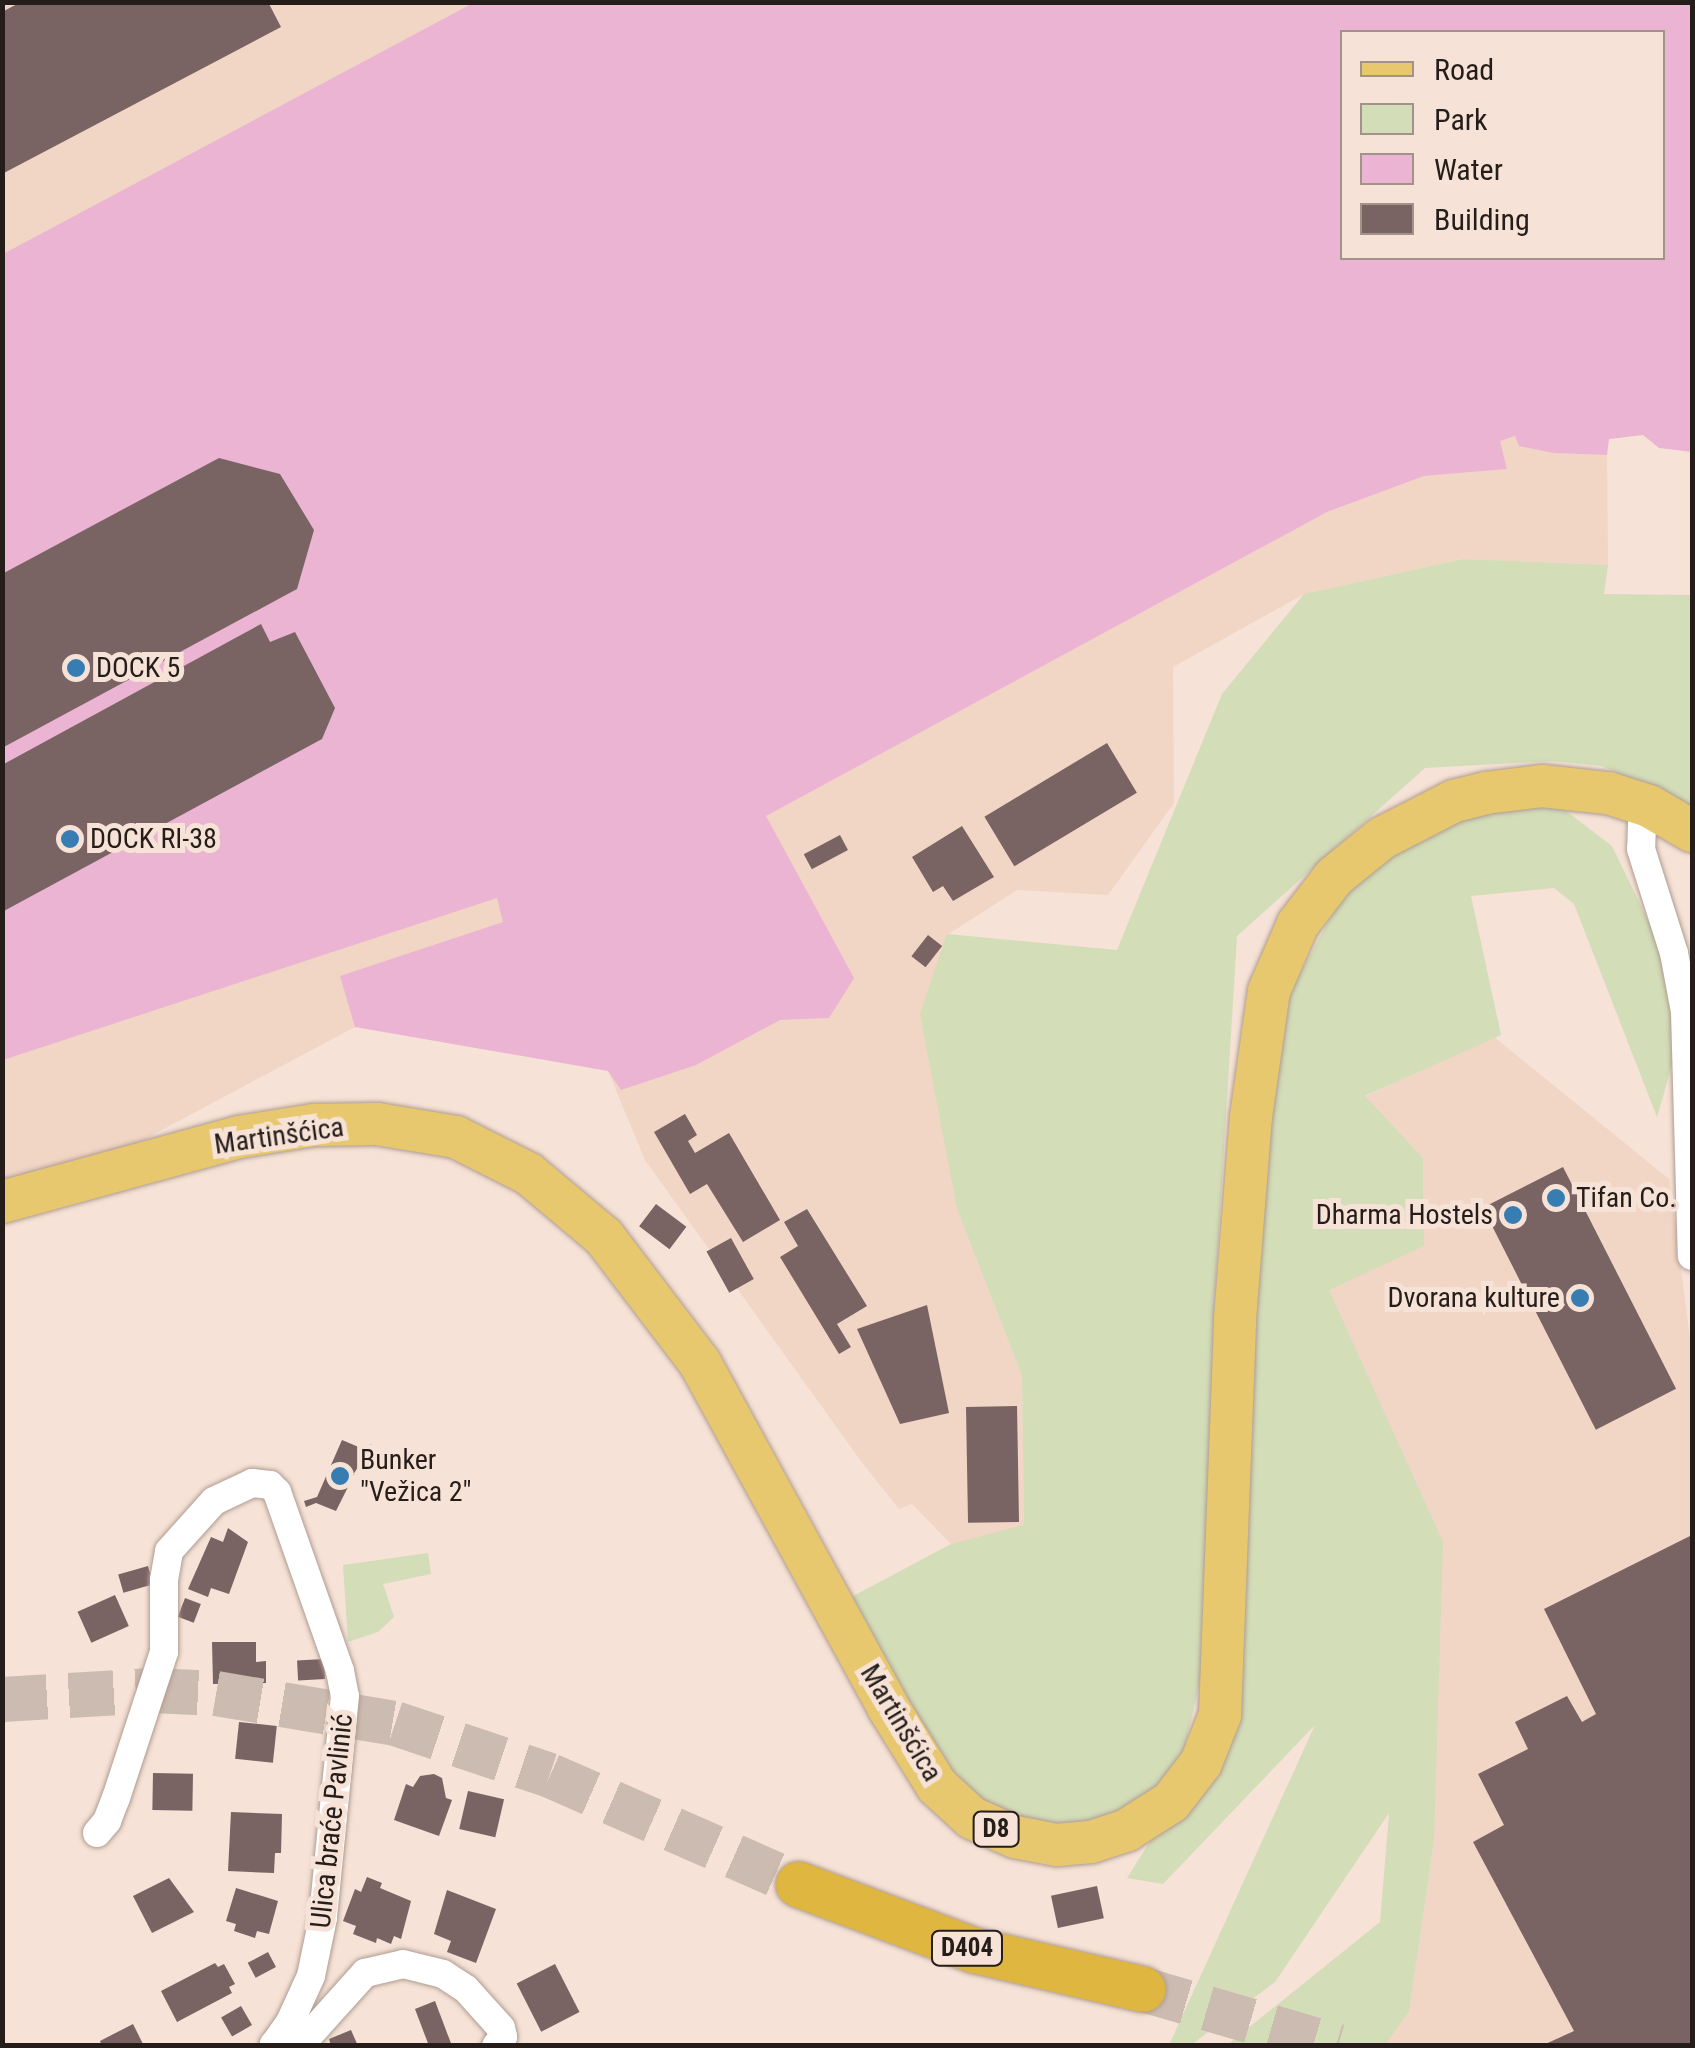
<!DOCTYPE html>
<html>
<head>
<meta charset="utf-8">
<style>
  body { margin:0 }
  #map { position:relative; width:1695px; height:2048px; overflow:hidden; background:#f6e2d6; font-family:"Roboto Condensed",sans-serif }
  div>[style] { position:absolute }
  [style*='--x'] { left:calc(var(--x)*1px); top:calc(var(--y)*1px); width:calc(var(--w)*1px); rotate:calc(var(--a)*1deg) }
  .built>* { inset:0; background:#f1d5c5 }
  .green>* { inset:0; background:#d3ddb8 }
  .water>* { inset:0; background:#ebb4d2 }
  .building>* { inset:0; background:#796363; transform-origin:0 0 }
  .trunk-tunnel>* { height:45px; margin-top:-22.5px; transform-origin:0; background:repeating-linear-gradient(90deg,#ccbbb0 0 45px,transparent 0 67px) }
  .roads { filter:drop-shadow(0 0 2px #af9c90) drop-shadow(0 0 2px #af9c90) }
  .minor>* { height:28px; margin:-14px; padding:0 14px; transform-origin:14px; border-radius:14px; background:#fff }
  .primary>* { height:42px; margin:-21px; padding:0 21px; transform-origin:21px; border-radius:21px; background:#e7c86f }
  .trunk>* { height:45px; margin:-22.5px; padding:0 22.5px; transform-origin:22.5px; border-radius:22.5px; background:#dfb63f }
  .dots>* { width:28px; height:28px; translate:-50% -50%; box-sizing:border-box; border:5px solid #f6e2d6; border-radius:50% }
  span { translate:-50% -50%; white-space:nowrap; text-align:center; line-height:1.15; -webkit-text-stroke:10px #f6e2d6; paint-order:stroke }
  .shield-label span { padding:2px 8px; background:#f6e2d6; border:2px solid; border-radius:8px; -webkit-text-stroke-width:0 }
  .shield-label { font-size:25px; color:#251d19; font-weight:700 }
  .poi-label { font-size:28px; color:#251d19 }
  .left { translate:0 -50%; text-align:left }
  .right { translate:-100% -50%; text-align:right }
  .street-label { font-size:28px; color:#251d19 }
  .frame { position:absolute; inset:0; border:5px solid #251d19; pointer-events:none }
  .legend { position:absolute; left:1340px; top:30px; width:325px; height:230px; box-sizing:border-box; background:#f6e2d6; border:2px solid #a2938a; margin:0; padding:12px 18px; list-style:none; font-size:30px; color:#251d19 }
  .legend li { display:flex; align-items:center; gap:20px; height:50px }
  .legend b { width:50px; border:2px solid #a2938a }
</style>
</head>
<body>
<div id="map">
  <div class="built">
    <i style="clip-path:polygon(3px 3px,473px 3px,3px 254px)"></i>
    <i style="clip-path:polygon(1515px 436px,1554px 453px,1607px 455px,1608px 565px,1463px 559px,1304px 594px,1173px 667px,1174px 803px,1108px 895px,1017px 890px,947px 935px,957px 1209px,1022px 1376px,1024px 1525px,974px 1542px,951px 1544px,912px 1504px,899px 1509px,863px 1464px,645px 1160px,608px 1071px,780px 1020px,829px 1018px,765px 816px,1327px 512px,1424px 476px,1507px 469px,1499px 441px)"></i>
    <i style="clip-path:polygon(498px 897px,504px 922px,341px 976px,355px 1027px,100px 1163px,3px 1183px,2px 1060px)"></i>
    <i style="clip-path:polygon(1494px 1037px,1669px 1179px,1692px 1353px,1692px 2045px,1385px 2045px,1409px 2012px,1434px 1841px,1329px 1289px,1424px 1246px,1423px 1158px,1364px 1097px)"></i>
  </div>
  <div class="green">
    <i style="clip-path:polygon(1463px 559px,1608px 565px,1604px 594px,1692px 595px,1692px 806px,1602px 766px,1551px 761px,1425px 768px,1237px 936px,1214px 1311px,1202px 1674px,1183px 1754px,1170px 1781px,1097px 1824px,1046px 1829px,965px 1802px,842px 1602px,951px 1544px,1024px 1525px,1022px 1376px,957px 1209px,920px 1014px,947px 934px,1117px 950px,1222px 694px,1304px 594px)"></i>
    <i style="clip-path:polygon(1557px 804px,1612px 846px,1657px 939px,1678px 1045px,1657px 1117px,1574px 904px,1554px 888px,1471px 896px,1501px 1035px,1365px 1096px,1423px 1158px,1424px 1246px,1329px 1290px,1443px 1542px,1434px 1841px,1409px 2012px,1385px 2045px,1227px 2045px,1380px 1922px,1389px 1813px,1275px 1982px,1191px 2045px,1169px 2045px,1315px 1725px,1163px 1884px,1127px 1878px,1238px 1702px,1245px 1409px,1277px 1016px,1351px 880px,1452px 818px)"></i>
    <i style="clip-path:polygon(428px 1553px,431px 1574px,383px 1584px,394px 1617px,378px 1632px,348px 1642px,343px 1565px)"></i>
  </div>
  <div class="water">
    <i style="clip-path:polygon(evenodd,473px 3px,1692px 3px,1692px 452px,1659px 448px,1643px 435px,1609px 439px,1607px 455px,1554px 453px,1519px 446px,1515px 436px,1500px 441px,1507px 469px,1424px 476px,1327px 512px,766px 816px,854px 978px,829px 1018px,780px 1020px,696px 1065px,621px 1090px,608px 1071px,355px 1027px,340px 976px,503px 922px,497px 898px,3px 1060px,3px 254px,473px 3px,1342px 32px,1662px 32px,1662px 258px,1342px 258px,1342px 32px)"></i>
  </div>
  <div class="building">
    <i style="clip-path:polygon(21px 2px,268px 2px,281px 27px,2px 174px,2px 12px)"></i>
    <i style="clip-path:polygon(219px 458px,280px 474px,314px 530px,297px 589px,2px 748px,2px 574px)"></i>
    <i style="clip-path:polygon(261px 624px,270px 642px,295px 632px,335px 708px,322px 739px,2px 912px,2px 765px)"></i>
    <i style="left:1107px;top:743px;width:58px;height:143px;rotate:59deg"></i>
    <i style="clip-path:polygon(962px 826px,994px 877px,953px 901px,943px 886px,933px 892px,912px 857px)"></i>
    <i style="left:840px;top:835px;width:17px;height:41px;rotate:62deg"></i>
    <i style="left:928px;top:935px;width:18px;height:27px;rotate:38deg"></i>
    <i style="clip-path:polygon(685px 1114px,697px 1135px,688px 1141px,695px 1153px,729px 1133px,780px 1220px,743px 1242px,707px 1184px,690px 1194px,654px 1132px)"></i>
    <i style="left:1563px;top:1167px;width:249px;height:90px;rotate:63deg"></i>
    <i style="left:656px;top:1204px;width:38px;height:28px;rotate:37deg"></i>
    <i style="clip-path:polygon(807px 1209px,867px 1306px,837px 1324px,851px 1347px,839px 1354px,780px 1257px,798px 1246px,784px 1222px)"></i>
    <i style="left:731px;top:1238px;width:47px;height:28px;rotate:61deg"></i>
    <i style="clip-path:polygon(927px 1305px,949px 1413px,900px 1424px,857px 1329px)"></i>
    <i style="left:1017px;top:1406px;width:116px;height:51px;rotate:89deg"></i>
    <i style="clip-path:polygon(342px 1440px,361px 1448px,371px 1444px,375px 1451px,364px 1455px,336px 1511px,316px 1503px,306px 1507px,304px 1501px,317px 1497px)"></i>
    <i style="clip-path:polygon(228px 1528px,248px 1542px,229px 1594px,211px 1588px,208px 1597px,188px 1589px,211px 1537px,223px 1542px)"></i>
    <i style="clip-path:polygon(1692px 1535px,1692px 2046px,1541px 2046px,1574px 2031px,1473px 1842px,1504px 1825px,1478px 1774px,1528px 1749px,1515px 1722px,1567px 1696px,1582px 1722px,1596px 1714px,1544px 1609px)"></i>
    <i style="left:148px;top:1566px;width:19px;height:31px;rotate:74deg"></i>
    <i style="left:115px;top:1595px;width:34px;height:41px;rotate:66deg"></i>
    <i style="left:185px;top:1598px;width:17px;height:20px;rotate:21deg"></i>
    <i style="clip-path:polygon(212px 1642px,256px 1642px,256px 1662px,266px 1661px,266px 1683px,213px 1684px)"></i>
    <i style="left:324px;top:1659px;width:20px;height:27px;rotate:87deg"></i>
    <i style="left:239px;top:1722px;width:38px;height:37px;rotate:6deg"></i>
    <i style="left:153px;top:1773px;width:40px;height:37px;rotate:1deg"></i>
    <i style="clip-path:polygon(434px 1774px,442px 1778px,446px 1798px,452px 1800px,439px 1836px,394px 1820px,406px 1784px,413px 1787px,420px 1776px)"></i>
    <i style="left:468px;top:1791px;width:37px;height:39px;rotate:13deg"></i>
    <i style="clip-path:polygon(231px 1812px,282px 1814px,281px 1853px,275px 1853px,274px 1873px,228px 1871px)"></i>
    <i style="clip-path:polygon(367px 1877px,382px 1883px,380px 1888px,411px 1901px,401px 1939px,394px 1936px,391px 1944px,377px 1938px,376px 1943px,353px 1934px,356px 1926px,343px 1921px,355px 1889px,361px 1892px)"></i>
    <i style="clip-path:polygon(169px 1878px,194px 1912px,152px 1933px,133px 1896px)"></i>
    <i style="left:1097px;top:1886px;width:33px;height:47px;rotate:78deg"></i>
    <i style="clip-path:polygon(236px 1888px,278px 1901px,269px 1934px,257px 1931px,255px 1938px,234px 1931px,236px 1924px,226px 1921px)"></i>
    <i style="clip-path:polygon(447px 1890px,496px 1909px,476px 1963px,447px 1952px,451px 1941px,434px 1934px)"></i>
    <i style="left:268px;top:1952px;width:17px;height:23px;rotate:62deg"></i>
    <i style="clip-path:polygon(215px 1963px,218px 1967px,224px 1964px,235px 1984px,229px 1987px,232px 1993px,177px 2022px,161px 1991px)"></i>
    <i style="left:555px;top:1964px;width:54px;height:43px;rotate:63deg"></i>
    <i style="clip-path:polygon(435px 2001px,452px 2046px,429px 2046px,415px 2009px)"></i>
    <i style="left:241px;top:2006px;width:22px;height:23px;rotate:60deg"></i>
    <i style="clip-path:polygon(133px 2024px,144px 2046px,102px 2046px,100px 2041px)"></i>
    <i style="clip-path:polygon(351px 2030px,358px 2046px,331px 2046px,329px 2039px)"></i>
  </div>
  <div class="trunk-tunnel">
    <i style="--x:2;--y:1699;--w:151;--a:-3.4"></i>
    <i style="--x:153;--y:1690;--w:63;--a:2.7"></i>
    <i style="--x:216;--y:1693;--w:181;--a:9.5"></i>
    <i style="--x:395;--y:1723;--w:163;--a:18.5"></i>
    <i style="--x:550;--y:1775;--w:271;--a:23.7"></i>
    <i style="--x:1143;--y:1989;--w:203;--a:16.3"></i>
  </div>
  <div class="roads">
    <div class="minor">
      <i style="--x:1649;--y:806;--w:19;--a:111"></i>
      <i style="--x:1642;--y:824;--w:25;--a:92"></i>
      <i style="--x:1641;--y:849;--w:109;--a:72.4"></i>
      <i style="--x:1674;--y:953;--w:60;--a:79.4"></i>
      <i style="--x:1685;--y:1012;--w:244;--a:88.4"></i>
      <i style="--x:97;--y:1833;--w:16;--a:-50"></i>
      <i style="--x:107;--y:1821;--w:25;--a:-69"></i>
      <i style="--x:116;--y:1798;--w:154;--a:-71.8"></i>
      <i style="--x:164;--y:1652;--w:72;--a:-90"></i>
      <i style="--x:164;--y:1580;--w:29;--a:-80"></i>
      <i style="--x:169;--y:1551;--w:67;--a:-48"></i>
      <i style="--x:214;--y:1501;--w:42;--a:-25.3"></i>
      <i style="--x:252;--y:1483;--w:18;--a:6"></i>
      <i style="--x:270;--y:1485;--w:10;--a:45"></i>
      <i style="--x:277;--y:1492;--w:190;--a:70.6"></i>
      <i style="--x:340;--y:1671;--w:25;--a:79"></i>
      <i style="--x:345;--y:1696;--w:223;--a:95.7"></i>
      <i style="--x:323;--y:1918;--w:59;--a:101.7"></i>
      <i style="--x:311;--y:1976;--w:51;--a:114.5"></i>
      <i style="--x:290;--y:2022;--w:29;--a:125"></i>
      <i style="--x:274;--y:2044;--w:29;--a:-4"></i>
      <i style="--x:303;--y:2042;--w:93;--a:-48.1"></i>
      <i style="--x:365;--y:1973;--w:39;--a:-13"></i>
      <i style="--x:403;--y:1964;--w:41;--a:14"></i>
      <i style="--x:443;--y:1974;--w:27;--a:33"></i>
      <i style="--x:466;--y:1989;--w:52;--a:48.1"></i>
      <i style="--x:501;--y:2028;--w:9;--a:77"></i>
      <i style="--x:503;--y:2037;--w:11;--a:128"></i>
    </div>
    <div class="primary">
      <i style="--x:2;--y:1202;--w:246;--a:-15.3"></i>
      <i style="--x:239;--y:1137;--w:76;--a:-9.1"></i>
      <i style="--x:314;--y:1125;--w:63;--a:-0.9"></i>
      <i style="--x:377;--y:1124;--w:80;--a:9.3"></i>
      <i style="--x:456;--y:1137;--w:82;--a:26.9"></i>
      <i style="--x:529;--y:1174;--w:98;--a:40"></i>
      <i style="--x:604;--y:1237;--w:158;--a:52.7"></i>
      <i style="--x:700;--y:1363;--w:392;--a:61.3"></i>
      <i style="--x:888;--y:1707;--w:93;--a:58.2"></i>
      <i style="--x:937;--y:1786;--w:47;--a:42.4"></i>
      <i style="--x:972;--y:1818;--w:47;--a:23.8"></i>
      <i style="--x:1015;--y:1837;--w:43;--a:10.8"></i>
      <i style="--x:1057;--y:1845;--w:34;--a:-5"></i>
      <i style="--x:1091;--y:1842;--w:38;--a:-18"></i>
      <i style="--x:1127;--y:1830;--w:52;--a:-32.5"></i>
      <i style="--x:1171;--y:1802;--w:49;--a:-52.4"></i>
      <i style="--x:1201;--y:1763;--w:52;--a:-68.4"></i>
      <i style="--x:1220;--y:1715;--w:396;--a:-87.8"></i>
      <i style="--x:1235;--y:1319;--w:203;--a:-85.5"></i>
      <i style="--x:1251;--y:1117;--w:127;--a:-81.9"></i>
      <i style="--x:1269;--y:991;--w:73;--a:-66.6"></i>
      <i style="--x:1298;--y:924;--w:59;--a:-52.5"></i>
      <i style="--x:1334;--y:877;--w:62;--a:-39.1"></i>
      <i style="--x:1382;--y:838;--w:81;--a:-27.2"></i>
      <i style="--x:1454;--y:801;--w:32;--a:-14"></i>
      <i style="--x:1485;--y:793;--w:57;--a:-7"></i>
      <i style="--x:1542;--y:786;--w:66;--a:6.1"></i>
      <i style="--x:1608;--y:793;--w:43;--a:17.6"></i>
      <i style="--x:1649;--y:806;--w:50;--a:30.2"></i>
    </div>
    <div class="trunk">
      <i style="--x:798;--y:1884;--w:188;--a:20.6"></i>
      <i style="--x:974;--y:1950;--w:173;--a:13"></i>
    </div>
  </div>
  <div class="dots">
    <i style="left:76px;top:668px;background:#387db2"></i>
    <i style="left:70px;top:839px;background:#387db2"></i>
    <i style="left:1556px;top:1198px;background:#387db2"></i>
    <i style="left:1513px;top:1215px;background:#387db2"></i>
    <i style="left:1580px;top:1298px;background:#387db2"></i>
    <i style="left:340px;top:1476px;background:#387db2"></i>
  </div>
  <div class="shield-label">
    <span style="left:996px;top:1829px">D8</span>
    <span style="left:967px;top:1948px">D404</span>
  </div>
  <div class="poi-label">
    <span class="left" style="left:96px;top:668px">DOCK 5</span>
    <span class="left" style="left:90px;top:839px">DOCK RI-38</span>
    <span class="left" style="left:1576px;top:1198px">Tifan Co.</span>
    <span class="right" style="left:1493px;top:1215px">Dharma Hostels</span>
    <span class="right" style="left:1560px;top:1298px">Dvorana kulture</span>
    <span class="left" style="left:360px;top:1476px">Bunker<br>"Vežica 2"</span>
  </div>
  <div class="street-label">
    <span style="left:279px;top:1136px;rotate:-8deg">Martinšćica</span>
    <span style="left:901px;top:1723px;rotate:59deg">Martinšćica</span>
    <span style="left:332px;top:1821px;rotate:-84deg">Ulica braće Pavlinić</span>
  </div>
  <div class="frame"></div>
  <ul class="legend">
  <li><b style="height:12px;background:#e7c86f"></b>Road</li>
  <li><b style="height:28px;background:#d3ddb8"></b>Park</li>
  <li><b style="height:28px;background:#ebb4d2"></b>Water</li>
  <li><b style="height:28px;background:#796363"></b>Building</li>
  </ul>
</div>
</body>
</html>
